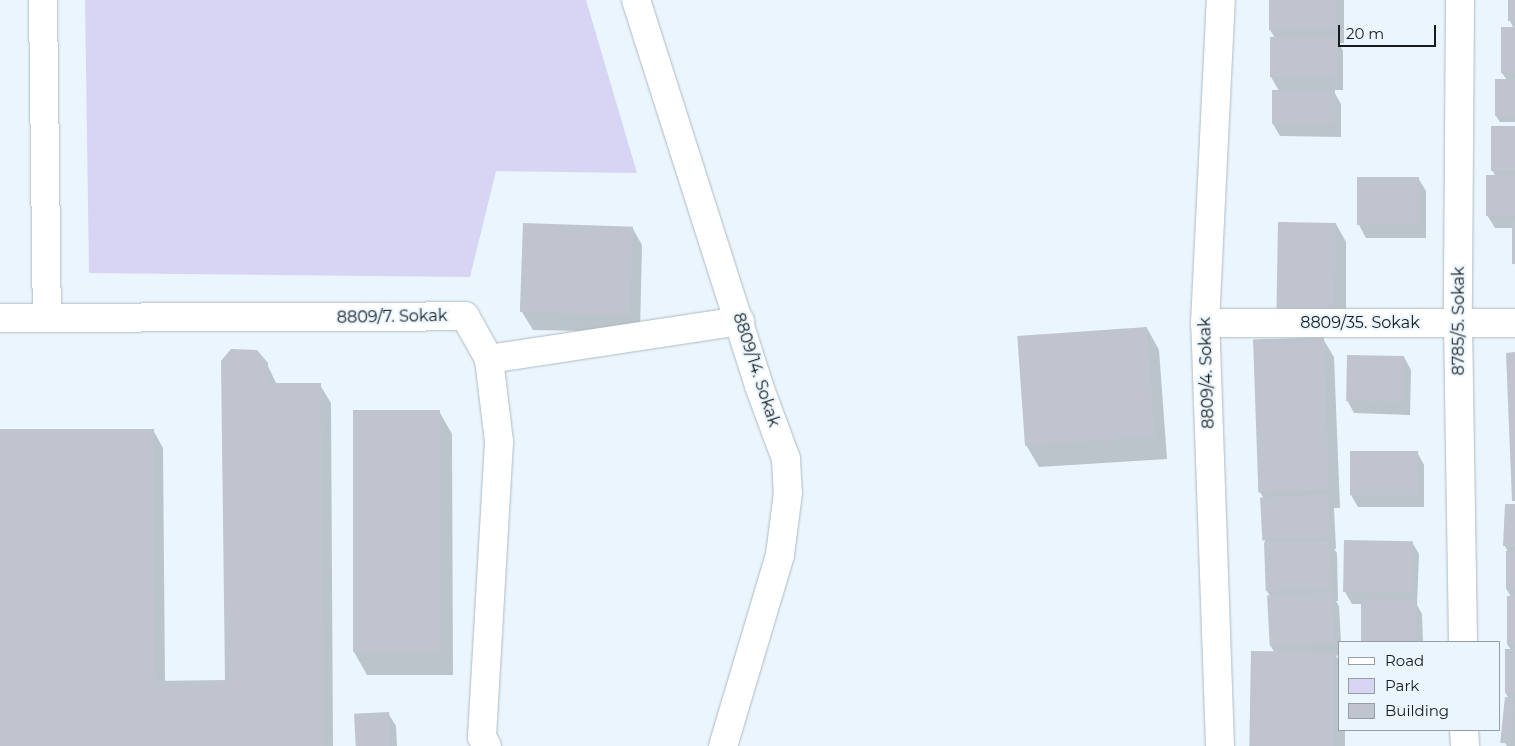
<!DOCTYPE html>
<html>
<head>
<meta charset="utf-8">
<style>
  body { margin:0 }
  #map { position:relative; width:1515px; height:746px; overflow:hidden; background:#eaf5fd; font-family:Montserrat,sans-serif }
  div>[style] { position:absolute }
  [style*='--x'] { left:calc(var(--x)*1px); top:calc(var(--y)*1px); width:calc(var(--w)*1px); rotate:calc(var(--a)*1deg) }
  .green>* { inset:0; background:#d8d5f4 }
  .shadow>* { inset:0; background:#0003 }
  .building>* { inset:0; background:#bfc4ce; transform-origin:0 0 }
  .roads { filter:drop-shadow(0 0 1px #b0bac2) drop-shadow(0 0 1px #b0bac2) }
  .minor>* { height:28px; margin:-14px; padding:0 14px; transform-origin:14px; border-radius:14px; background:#fff }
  span { translate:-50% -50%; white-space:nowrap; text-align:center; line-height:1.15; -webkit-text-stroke:4px #eaf5fd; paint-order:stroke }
  .street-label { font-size:16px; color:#171b1e }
  .legend { position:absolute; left:1338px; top:641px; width:162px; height:90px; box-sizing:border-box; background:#eaf5fd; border:1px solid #969ea4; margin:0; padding:6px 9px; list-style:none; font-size:15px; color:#171b1e }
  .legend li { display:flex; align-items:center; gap:10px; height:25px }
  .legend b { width:25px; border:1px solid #969ea4 }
  .scale { position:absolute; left:1338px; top:25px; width:98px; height:22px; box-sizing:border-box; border:2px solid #171b1e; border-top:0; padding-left:6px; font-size:15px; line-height:18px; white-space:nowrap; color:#171b1e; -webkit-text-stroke:4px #eaf5fd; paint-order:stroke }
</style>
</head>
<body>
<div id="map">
  <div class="green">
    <i style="clip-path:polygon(85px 0,586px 0,637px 173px,496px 171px,470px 277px,89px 273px)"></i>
  </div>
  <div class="shadow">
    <i style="clip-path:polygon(1270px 0,1344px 0,1344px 43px,1339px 43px,1343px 51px,1343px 90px,1333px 90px,1341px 104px,1341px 137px,1280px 136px,1273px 124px,1279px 91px,1271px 77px,1275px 38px,1270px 30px)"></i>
    <i style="clip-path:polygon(1510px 0,1515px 0,1515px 122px,1500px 122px,1496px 116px,1507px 80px,1502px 73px,1514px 29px,1510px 21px)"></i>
    <i style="clip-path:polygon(1515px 128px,1515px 267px,1513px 228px,1495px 228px,1487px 215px,1496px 177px,1492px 170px)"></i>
    <i style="clip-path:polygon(1418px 178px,1426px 191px,1426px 238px,1366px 238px,1359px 225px)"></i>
    <i style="clip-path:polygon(1336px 224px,1346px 242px,1346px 335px,1289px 335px)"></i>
    <i style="clip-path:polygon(632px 227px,642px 245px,640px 332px,533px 330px,522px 312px)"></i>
    <i style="clip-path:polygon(1147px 328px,1159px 350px,1167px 459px,1039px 467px,1026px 445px)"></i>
    <i style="clip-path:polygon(1323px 339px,1334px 357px,1340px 508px,1334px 508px,1336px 549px,1334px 549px,1337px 553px,1338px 601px,1336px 601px,1339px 606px,1341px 642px,1339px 642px,1339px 655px,1336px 656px,1339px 660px,1339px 730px,1345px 730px,1345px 746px,1252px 746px,1275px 653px,1270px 645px,1270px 596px,1267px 591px,1263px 497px,1260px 492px)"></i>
    <i style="clip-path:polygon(1404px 357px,1411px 370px,1410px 415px,1354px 413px,1347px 400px)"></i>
    <i style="clip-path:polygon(267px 364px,277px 385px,320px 385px,331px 403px,333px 746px,0 746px,0 430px,153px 430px,163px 448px,165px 682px,226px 681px)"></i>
    <i style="clip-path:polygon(354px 411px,439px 411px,452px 434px,453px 675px,367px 675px,354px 652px)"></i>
    <i style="clip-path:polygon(1417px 452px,1424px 465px,1424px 507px,1358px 507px,1351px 495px)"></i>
    <i style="clip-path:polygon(1515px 505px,1515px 746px,1507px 746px,1505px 743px,1509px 699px,1505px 692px,1511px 650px,1507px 644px,1511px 597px,1506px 588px,1508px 552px,1505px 546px)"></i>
    <i style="clip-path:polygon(1412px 542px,1419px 554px,1417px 605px,1422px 614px,1423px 642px,1363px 642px,1362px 604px,1352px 604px,1345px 592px)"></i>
    <i style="clip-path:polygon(388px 713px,396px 726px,397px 746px,357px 746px)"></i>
  </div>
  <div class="building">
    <i style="left:1269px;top:0;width:68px;height:30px"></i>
    <i style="left:1508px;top:0;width:7px;height:21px"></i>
    <i style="left:1501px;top:27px;width:14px;height:46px"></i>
    <i style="left:1270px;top:37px;width:67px;height:40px"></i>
    <i style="left:1495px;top:79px;width:20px;height:37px"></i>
    <i style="left:1272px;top:90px;width:63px;height:34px"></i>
    <i style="left:1491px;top:126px;width:24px;height:45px"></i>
    <i style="left:1486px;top:175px;width:29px;height:41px"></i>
    <i style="left:1357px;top:177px;width:62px;height:48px"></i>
    <i style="left:1278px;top:222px;width:58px;height:96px;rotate:1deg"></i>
    <i style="left:1512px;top:222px;width:3px;height:42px"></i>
    <i style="left:523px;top:223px;width:110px;height:89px;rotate:2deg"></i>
    <i style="left:1147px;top:327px;width:110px;height:130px;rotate:86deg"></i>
    <i style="left:1324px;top:337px;width:153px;height:71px;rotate:88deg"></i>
    <i style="clip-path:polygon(231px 349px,257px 350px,268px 363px,268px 383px,321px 383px,324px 746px,0 746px,0 429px,154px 429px,155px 681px,225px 680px,221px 361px)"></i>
    <i style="clip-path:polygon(1515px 352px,1515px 501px,1512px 501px,1506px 353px)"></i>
    <i style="left:1347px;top:355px;width:57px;height:46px;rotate:1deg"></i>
    <i style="left:353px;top:410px;width:87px;height:242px"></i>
    <i style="left:1350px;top:451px;width:68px;height:44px"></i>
    <i style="left:1328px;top:494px;width:43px;height:68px;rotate:87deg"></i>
    <i style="clip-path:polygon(1505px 504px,1515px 504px,1515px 547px,1503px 546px)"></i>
    <i style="left:1330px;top:540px;width:49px;height:66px;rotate:88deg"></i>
    <i style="left:1344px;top:540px;width:69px;height:52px;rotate:1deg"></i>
    <i style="left:1506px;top:551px;width:9px;height:38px"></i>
    <i style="left:1332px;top:592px;width:51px;height:65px;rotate:87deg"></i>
    <i style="left:1507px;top:596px;width:8px;height:48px"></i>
    <i style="left:1361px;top:600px;width:55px;height:42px"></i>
    <i style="left:1505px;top:649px;width:10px;height:43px"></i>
    <i style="left:1251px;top:651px;width:84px;height:95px;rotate:1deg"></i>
    <i style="left:1505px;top:697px;width:10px;height:46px;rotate:6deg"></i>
    <i style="left:389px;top:712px;width:34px;height:35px;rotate:87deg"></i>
  </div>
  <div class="roads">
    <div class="minor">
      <i style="--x:43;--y:0;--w:318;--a:89.3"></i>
      <i style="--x:636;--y:0;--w:405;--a:72.3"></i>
      <i style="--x:759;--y:386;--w:78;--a:69.7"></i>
      <i style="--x:786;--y:459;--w:34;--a:87"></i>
      <i style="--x:788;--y:493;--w:63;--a:97.4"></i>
      <i style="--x:780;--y:555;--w:199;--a:106.6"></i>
      <i style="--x:1460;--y:0;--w:324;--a:90.4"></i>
      <i style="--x:1458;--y:324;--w:318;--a:89.1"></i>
      <i style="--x:0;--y:318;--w:465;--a:-0.2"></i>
      <i style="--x:465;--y:316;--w:49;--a:60.8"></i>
      <i style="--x:489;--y:359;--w:84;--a:83.1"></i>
      <i style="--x:499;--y:442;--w:295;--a:93.3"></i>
      <i style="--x:482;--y:737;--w:10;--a:61"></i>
      <i style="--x:1205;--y:323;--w:310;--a:0"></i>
      <i style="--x:489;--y:359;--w:254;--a:-8.6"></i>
      <i style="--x:1464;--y:730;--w:16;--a:86"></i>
      <i style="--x:1220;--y:746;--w:423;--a:-92"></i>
      <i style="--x:1205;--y:323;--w:323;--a:-87.2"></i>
    </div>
  </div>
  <div class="street-label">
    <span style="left:392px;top:317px;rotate:-1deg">8809/7. Sokak</span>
    <span style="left:1459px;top:321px;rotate:-90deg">8785/5. Sokak</span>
    <span style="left:1360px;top:323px">8809/35. Sokak</span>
    <span style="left:756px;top:370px;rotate:72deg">8809/14. Sokak</span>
    <span style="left:1207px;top:373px;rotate:-92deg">8809/4. Sokak</span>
  </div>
  <ul class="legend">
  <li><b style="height:6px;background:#fff"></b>Road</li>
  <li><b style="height:14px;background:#d8d5f4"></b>Park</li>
  <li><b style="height:14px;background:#bfc4ce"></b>Building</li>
  </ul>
  <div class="scale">20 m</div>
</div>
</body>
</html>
